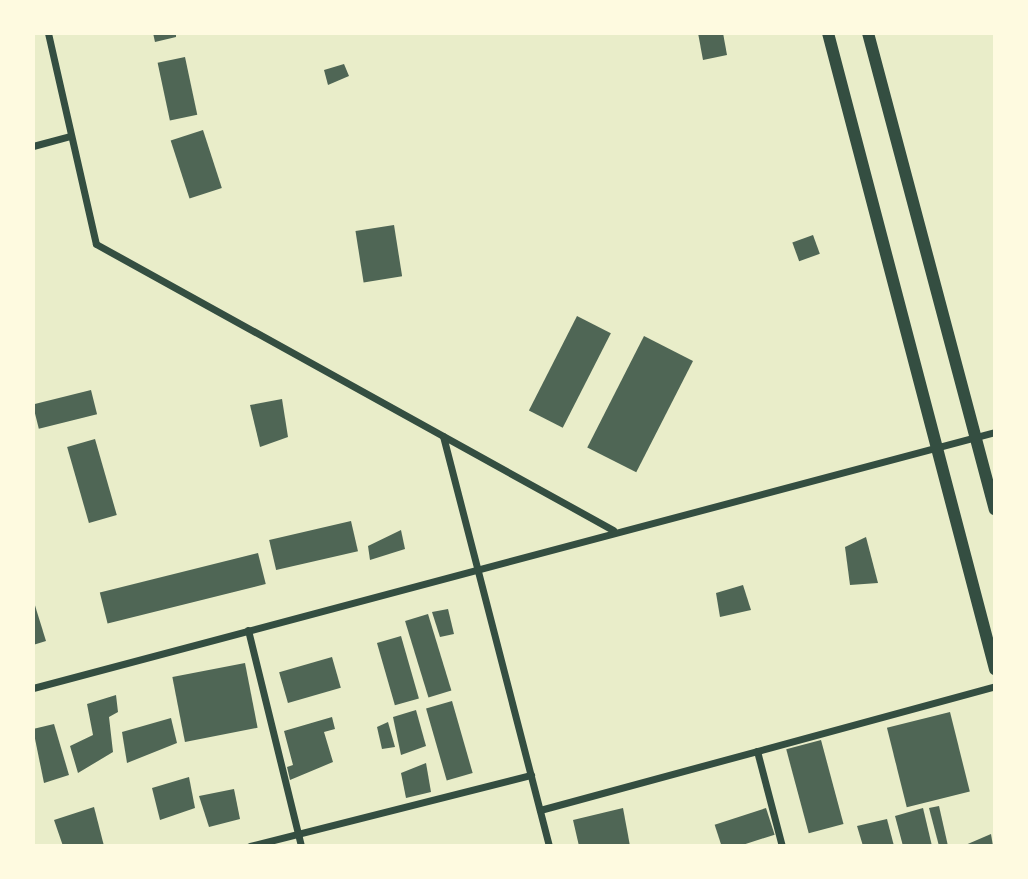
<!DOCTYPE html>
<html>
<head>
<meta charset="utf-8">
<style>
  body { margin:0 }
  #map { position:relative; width:1028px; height:879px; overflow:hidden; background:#e9edc9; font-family:"Asap Condensed",sans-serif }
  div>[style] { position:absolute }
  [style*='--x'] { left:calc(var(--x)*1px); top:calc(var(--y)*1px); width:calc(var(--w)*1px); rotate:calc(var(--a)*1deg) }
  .building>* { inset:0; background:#4f6655; transform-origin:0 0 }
  .minor>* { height:7px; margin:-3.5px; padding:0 3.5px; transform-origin:3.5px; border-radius:3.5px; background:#344e41 }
  .tertiary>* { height:12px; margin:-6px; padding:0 6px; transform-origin:6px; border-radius:6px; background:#344e41 }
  span { translate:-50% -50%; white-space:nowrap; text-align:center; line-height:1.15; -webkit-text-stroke:5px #fefae0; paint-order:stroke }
  .frame { position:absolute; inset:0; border:35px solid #fefae0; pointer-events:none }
</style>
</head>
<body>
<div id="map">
  <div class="building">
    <i style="clip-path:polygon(153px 33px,176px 33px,176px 37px,155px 42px)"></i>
    <i style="clip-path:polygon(698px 33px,723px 33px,727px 55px,703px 60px)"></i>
    <i style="left:185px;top:57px;width:59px;height:28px;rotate:78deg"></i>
    <i style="clip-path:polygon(344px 64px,349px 76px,328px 85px,324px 70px)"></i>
    <i style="left:203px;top:130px;width:61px;height:34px;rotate:72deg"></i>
    <i style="left:394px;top:225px;width:52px;height:39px;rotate:81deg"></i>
    <i style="left:813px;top:235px;width:20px;height:22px;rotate:70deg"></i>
    <i style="left:577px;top:316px;width:38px;height:106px;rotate:27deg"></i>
    <i style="left:644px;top:336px;width:55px;height:125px;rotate:27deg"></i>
    <i style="left:91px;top:390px;width:25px;height:60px;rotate:76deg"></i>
    <i style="clip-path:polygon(282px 399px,288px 437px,260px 447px,250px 405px)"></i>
    <i style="left:95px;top:439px;width:79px;height:29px;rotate:74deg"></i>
    <i style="left:351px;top:521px;width:31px;height:84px;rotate:77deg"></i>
    <i style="clip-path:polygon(401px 530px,405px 549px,370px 560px,368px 546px)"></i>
    <i style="clip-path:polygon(866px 537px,878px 583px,850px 585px,845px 547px)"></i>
    <i style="left:258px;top:553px;width:32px;height:163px;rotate:76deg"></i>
    <i style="clip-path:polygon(743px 585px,751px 610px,720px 617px,716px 593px)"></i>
    <i style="clip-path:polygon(33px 599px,46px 641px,33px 645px)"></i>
    <i style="clip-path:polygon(448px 609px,454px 634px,440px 637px,432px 612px)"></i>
    <i style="left:428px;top:614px;width:80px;height:24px;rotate:73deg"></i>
    <i style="left:401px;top:636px;width:65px;height:25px;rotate:74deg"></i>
    <i style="left:332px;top:657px;width:32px;height:55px;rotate:74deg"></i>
    <i style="left:245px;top:663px;width:66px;height:74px;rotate:79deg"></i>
    <i style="clip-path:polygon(116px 695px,118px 712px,109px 717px,113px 752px,78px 773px,70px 746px,93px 735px,87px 704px)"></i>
    <i style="left:452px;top:701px;width:75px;height:27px;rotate:74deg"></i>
    <i style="clip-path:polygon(416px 710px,426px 746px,401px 755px,393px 717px)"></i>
    <i style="left:950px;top:712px;width:82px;height:65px;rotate:76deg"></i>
    <i style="clip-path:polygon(332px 717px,335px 729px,324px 732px,333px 762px,290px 780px,287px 767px,293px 765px,284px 731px)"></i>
    <i style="clip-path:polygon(171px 718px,177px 743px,127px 763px,122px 732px)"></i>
    <i style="clip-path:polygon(388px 722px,395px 747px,382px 749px,377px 727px)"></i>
    <i style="clip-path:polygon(54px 724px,69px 775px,44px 783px,33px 729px)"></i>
    <i style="left:821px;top:740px;width:87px;height:36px;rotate:75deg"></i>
    <i style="clip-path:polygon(426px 763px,431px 792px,406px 798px,401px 773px)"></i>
    <i style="clip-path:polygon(189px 777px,195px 808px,160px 820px,152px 788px)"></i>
    <i style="clip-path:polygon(234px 789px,240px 819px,209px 827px,199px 796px)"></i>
    <i style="clip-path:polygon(939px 806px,948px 846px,939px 846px,929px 808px)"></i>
    <i style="clip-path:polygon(94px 807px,104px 846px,63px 846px,54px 820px)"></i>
    <i style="clip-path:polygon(623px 808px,630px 846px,579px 846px,573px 820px)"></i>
    <i style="left:766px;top:808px;width:28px;height:54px;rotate:72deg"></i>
    <i style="clip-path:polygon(923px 808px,932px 846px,903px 846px,895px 816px)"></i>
    <i style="clip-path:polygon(887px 819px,894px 846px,863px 846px,857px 826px)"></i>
    <i style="clip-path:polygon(991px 834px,993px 846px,963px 846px)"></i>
  </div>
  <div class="minor">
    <i style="--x:48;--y:33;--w:216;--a:77.2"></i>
    <i style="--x:96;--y:244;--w:591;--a:28.95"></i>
    <i style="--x:33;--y:146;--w:38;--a:-15"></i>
    <i style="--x:443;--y:436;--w:423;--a:75.5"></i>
    <i style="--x:248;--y:630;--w:222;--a:76.2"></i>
    <i style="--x:33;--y:688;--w:995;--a:-14.9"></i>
    <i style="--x:757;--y:751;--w:98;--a:75.3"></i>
    <i style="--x:540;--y:810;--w:472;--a:-15.2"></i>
    <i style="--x:250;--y:846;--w:290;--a:-14.2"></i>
  </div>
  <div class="tertiary">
    <i style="--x:828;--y:33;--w:658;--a:75.29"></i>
    <i style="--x:868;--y:33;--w:493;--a:75.1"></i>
  </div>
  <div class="frame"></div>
</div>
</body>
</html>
